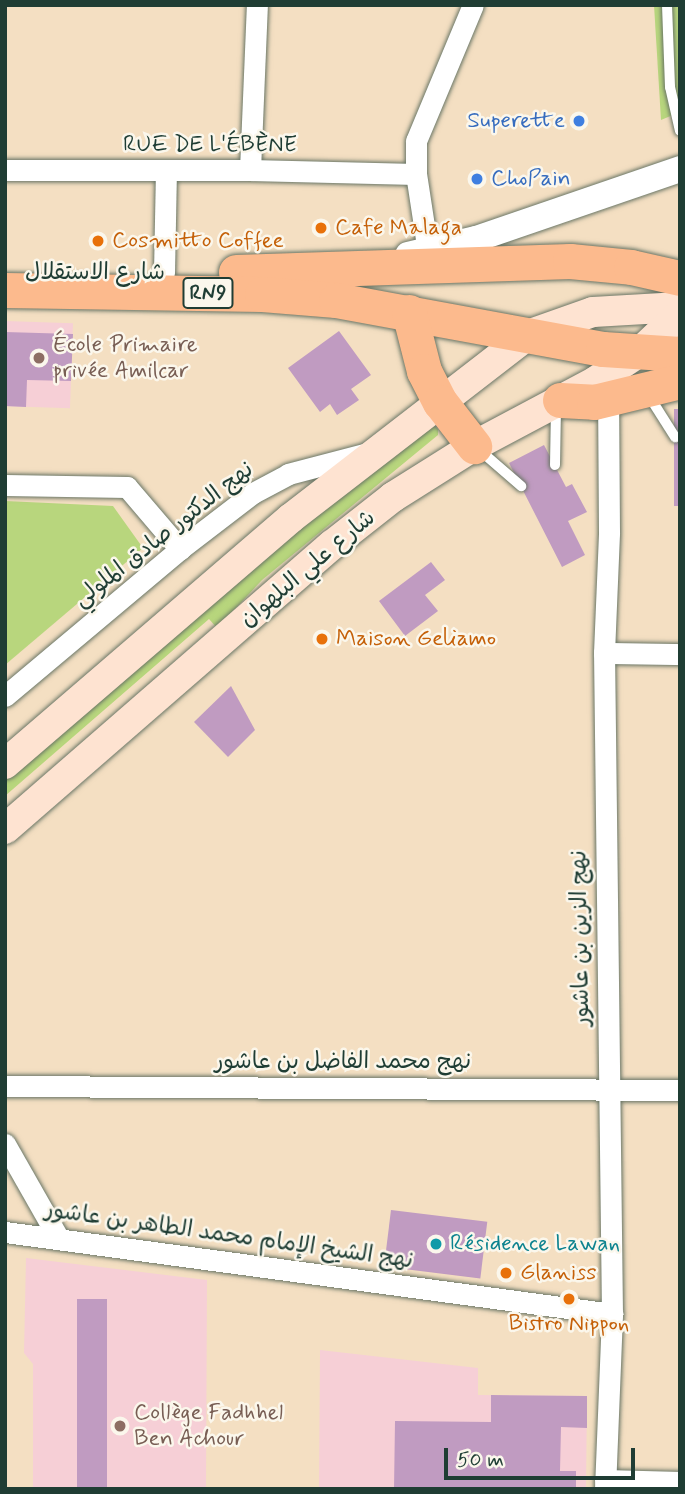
<!DOCTYPE html>
<html>
<head>
<meta charset="utf-8">
<style>
  body { margin:0 }
  #map { position:relative; width:685px; height:1494px; overflow:hidden; background:#f4dfc2; font-family:Mynerve,"Playpen Sans Arabic",sans-serif }
  div>[style] { position:absolute }
  [style*='--x'] { left:calc(var(--x)*1px); top:calc(var(--y)*1px); width:calc(var(--w)*1px); rotate:calc(var(--a)*1deg) }
  .built>* { inset:0; background:#f6cfd6; transform-origin:0 0 }
  .green>* { inset:0; background:#b8d67d }
  .building>* { inset:0; background:#c09bc1; transform-origin:0 0 }
  .roads { filter:drop-shadow(0 0 2px #6a7666) drop-shadow(0 0 2px #6a7666) }
  .service>* { height:10px; margin:-5px; padding:0 5px; transform-origin:5px; border-radius:5px; background:#fff }
  .minor>* { height:21px; margin:-10.5px; padding:0 10.5px; transform-origin:10.5px; border-radius:10.5px; background:#fff }
  .tertiary>* { height:26px; margin:-13px; padding:0 13px; transform-origin:13px; border-radius:13px; background:#fff }
  .secondary>* { height:30px; margin:-15px; padding:0 15px; transform-origin:15px; border-radius:15px; background:#fee3d1 }
  .trunk>* { height:35px; margin:-17.5px; padding:0 17.5px; transform-origin:17.5px; border-radius:17.5px; background:#fcba8d }
  .dots>* { width:19px; height:19px; translate:-50% -50%; box-sizing:border-box; border:4px solid #fbf7ec; border-radius:50% }
  span { translate:-50% -50%; white-space:nowrap; text-align:center; line-height:1.15; -webkit-text-stroke:5px #fbf7ec; paint-order:stroke }
  .shield-label span { padding:2px 5px; background:#fbf7ec; border:2px solid; border-radius:5px; -webkit-text-stroke-width:0 }
  .shield-label { font-size:21px; color:#1f3d34; font-weight:700 }
  .shop-label { font-size:23px; color:#366cbe }
  .right { translate:-100% -50%; text-align:right }
  .left { translate:0 -50%; text-align:left }
  .street-label { font-size:23px; color:#1f3d34 }
  .food-label { font-size:23px; color:#c56008 }
  .education-label { font-size:23px; color:#785e54 }
  .culture-label { font-size:23px; color:#0d838f }
  .frame { position:absolute; inset:0; border:7px solid #1f3d34; pointer-events:none }
  .scale { position:absolute; left:444px; top:1448px; width:191px; height:32px; box-sizing:border-box; border:4px solid #1f3d34; border-top:0; padding-left:9px; font-size:21px; line-height:24px; white-space:nowrap; color:#1f3d34; -webkit-text-stroke:5px #fbf7ec; paint-order:stroke }
</style>
</head>
<body>
<div id="map">
  <div class="built">
    <i style="left:5px;top:321px;width:68px;height:85px;rotate:2deg"></i>
    <i style="clip-path:polygon(26px 1258px,207px 1280px,206px 1489px,33px 1489px,33px 1364px,24px 1353px)"></i>
    <i style="clip-path:polygon(320px 1350px,478px 1368px,478px 1395px,587px 1396px,586px 1489px,319px 1489px)"></i>
  </div>
  <div class="green">
    <i style="clip-path:polygon(654px 5px,680px 5px,680px 112px,661px 120px)"></i>
    <i style="clip-path:polygon(429px 422px,438px 429px,438px 435px,262px 580px,217px 628px,209px 619px,5px 796px,5px 778px,202px 609px)"></i>
    <i style="clip-path:polygon(5px 501px,113px 506px,143px 548px,5px 665px)"></i>
  </div>
  <div class="building">
    <i style="clip-path:polygon(339px 331px,371px 375px,351px 389px,359px 400px,337px 415px,330px 404px,320px 412px,288px 368px)"></i>
    <i style="clip-path:polygon(5px 332px,73px 334px,71px 381px,27px 380px,26px 407px,5px 406px)"></i>
    <i style="left:674px;top:409px;width:6px;height:97px"></i>
    <i style="clip-path:polygon(544px 445px,566px 487px,572px 484px,587px 512px,568px 521px,585px 555px,562px 567px,509px 463px)"></i>
    <i style="clip-path:polygon(431px 562px,445px 580px,425px 595px,438px 611px,405px 636px,379px 601px)"></i>
    <i style="clip-path:polygon(231px 686px,255px 730px,228px 757px,194px 722px)"></i>
    <i style="left:391px;top:1210px;width:97px;height:57px;rotate:7deg"></i>
    <i style="left:77px;top:1299px;width:30px;height:190px"></i>
    <i style="clip-path:polygon(491px 1395px,587px 1396px,587px 1428px,561px 1427px,560px 1471px,576px 1471px,576px 1489px,394px 1489px,395px 1421px,491px 1422px)"></i>
  </div>
  <div class="roads">
    <div class="service">
      <i style="--x:667;--y:5;--w:82;--a:87.9"></i>
      <i style="--x:670;--y:87;--w:45;--a:77.2"></i>
      <i style="--x:649;--y:396;--w:49;--a:57.6"></i>
      <i style="--x:476;--y:447;--w:60;--a:40.9"></i>
      <i style="--x:555;--y:465;--w:60;--a:-89"></i>
    </div>
    <div class="minor">
      <i style="--x:5;--y:170;--w:245;--a:0"></i>
      <i style="--x:250;--y:170;--w:166;--a:1.4"></i>
      <i style="--x:250;--y:170;--w:165;--a:-87.6"></i>
      <i style="--x:430;--y:265;--w:92;--a:-98.7"></i>
      <i style="--x:416;--y:174;--w:33;--a:-90"></i>
      <i style="--x:416;--y:141;--w:147;--a:-67.3"></i>
      <i style="--x:164;--y:273;--w:102;--a:-88.9"></i>
      <i style="--x:5;--y:485;--w:122;--a:0.9"></i>
      <i style="--x:127;--y:487;--w:82;--a:49.5"></i>
      <i style="--x:604;--y:653;--w:76;--a:0.8"></i>
      <i style="--x:5;--y:696;--w:229;--a:-40"></i>
      <i style="--x:180;--y:549;--w:92;--a:-37.5"></i>
      <i style="--x:253;--y:493;--w:40;--a:-28"></i>
      <i style="--x:288;--y:474;--w:87;--a:-14.7"></i>
      <i style="--x:5;--y:1086;--w:675;--a:0.34"></i>
      <i style="--x:5;--y:1144;--w:109;--a:60.4"></i>
      <i style="--x:5;--y:1232;--w:613;--a:7.69"></i>
      <i style="--x:605;--y:1480;--w:75;--a:1.5"></i>
      <i style="--x:605;--y:1489;--w:175;--a:-87.7"></i>
      <i style="--x:612;--y:1314;--w:661;--a:-90.69"></i>
      <i style="--x:604;--y:653;--w:121;--a:-87.6"></i>
      <i style="--x:609;--y:532;--w:135;--a:-90.4"></i>
    </div>
    <div class="tertiary">
      <i style="--x:408;--y:255;--w:70;--a:-13.2"></i>
      <i style="--x:476;--y:239;--w:216;--a:-18.9"></i>
    </div>
    <div class="secondary">
      <i style="--x:5;--y:764;--w:377;--a:-40.7"></i>
      <i style="--x:291;--y:518;--w:299;--a:-37.7"></i>
      <i style="--x:528;--y:335;--w:69;--a:-19.5"></i>
      <i style="--x:593;--y:312;--w:87;--a:-3.3"></i>
      <i style="--x:5;--y:829;--w:433;--a:-41"></i>
      <i style="--x:332;--y:545;--w:78;--a:-38.2"></i>
      <i style="--x:393;--y:497;--w:96;--a:-32.2"></i>
      <i style="--x:474;--y:446;--w:138;--a:-28"></i>
      <i style="--x:596;--y:381;--w:54;--a:-33.7"></i>
      <i style="--x:641;--y:351;--w:54;--a:-43.5"></i>
    </div>
    <div class="trunk">
      <i style="--x:236;--y:272;--w:334;--a:-1.9"></i>
      <i style="--x:570;--y:261;--w:61;--a:5.6"></i>
      <i style="--x:631;--y:267;--w:50;--a:12.7"></i>
      <i style="--x:5;--y:290;--w:257;--a:0.9"></i>
      <i style="--x:262;--y:294;--w:74;--a:4.6"></i>
      <i style="--x:336;--y:300;--w:271;--a:10.4"></i>
      <i style="--x:603;--y:349;--w:77;--a:3.7"></i>
      <i style="--x:409;--y:312;--w:61;--a:75.7"></i>
      <i style="--x:424;--y:371;--w:35;--a:63"></i>
      <i style="--x:440;--y:402;--w:56;--a:52.3"></i>
      <i style="--x:560;--y:400;--w:34;--a:3"></i>
      <i style="--x:594;--y:402;--w:89;--a:-13.7"></i>
    </div>
  </div>
  <div class="dots">
    <i style="left:579px;top:121px;background:#3f7fe0"></i>
    <i style="left:477px;top:179px;background:#3f7fe0"></i>
    <i style="left:321px;top:228px;background:#e8710a"></i>
    <i style="left:98px;top:241px;background:#e8710a"></i>
    <i style="left:39px;top:358px;background:#8d6e63"></i>
    <i style="left:322px;top:639px;background:#e8710a"></i>
    <i style="left:436px;top:1244px;background:#0f9aa8"></i>
    <i style="left:506px;top:1273px;background:#e8710a"></i>
    <i style="left:569px;top:1299px;background:#e8710a"></i>
    <i style="left:120px;top:1426px;background:#8d6e63"></i>
  </div>
  <div class="shield-label">
    <span style="left:208px;top:293px">RN9</span>
  </div>
  <div class="shop-label">
    <span class="right" style="left:565px;top:121px">Superette</span>
    <span class="left" style="left:491px;top:179px">ChoPain</span>
  </div>
  <div class="street-label">
    <span style="left:210px;top:145px">RUE DE L'ÉBÈNE</span>
    <span style="left:95px;top:273px">شارع الاستقلال</span>
    <span style="left:164px;top:535px;rotate:-38deg">نهج الدكتور صادق الملولي</span>
    <span style="left:308px;top:569px;rotate:-40deg">شارع علي البلهوان</span>
    <span style="left:581px;top:938px;rotate:-91deg">نهج الزين بن عاشور</span>
    <span style="left:343px;top:1062px">نهج محمد الفاضل بن عاشور</span>
    <span style="left:229px;top:1236px;rotate:8deg">نهج الشيخ الإمام محمد الطاهر بن عاشور</span>
  </div>
  <div class="food-label">
    <span class="left" style="left:335px;top:228px">Cafe Malaga</span>
    <span class="left" style="left:112px;top:241px">Cosmitto Coffee</span>
    <span class="left" style="left:336px;top:639px">Maison Geliamo</span>
    <span class="left" style="left:520px;top:1273px">Glaniss</span>
    <span style="left:569px;top:1324px">Bistro Nippon</span>
  </div>
  <div class="education-label">
    <span class="left" style="left:53px;top:358px">École Primaire<br>privée Amilcar</span>
    <span class="left" style="left:134px;top:1426px">Collège Fadhhel<br>Ben Achour</span>
  </div>
  <div class="culture-label">
    <span class="left" style="left:450px;top:1244px">Résidence Lawan</span>
  </div>
  <div class="frame"></div>
  <div class="scale">50 m</div>
</div>
</body>
</html>
